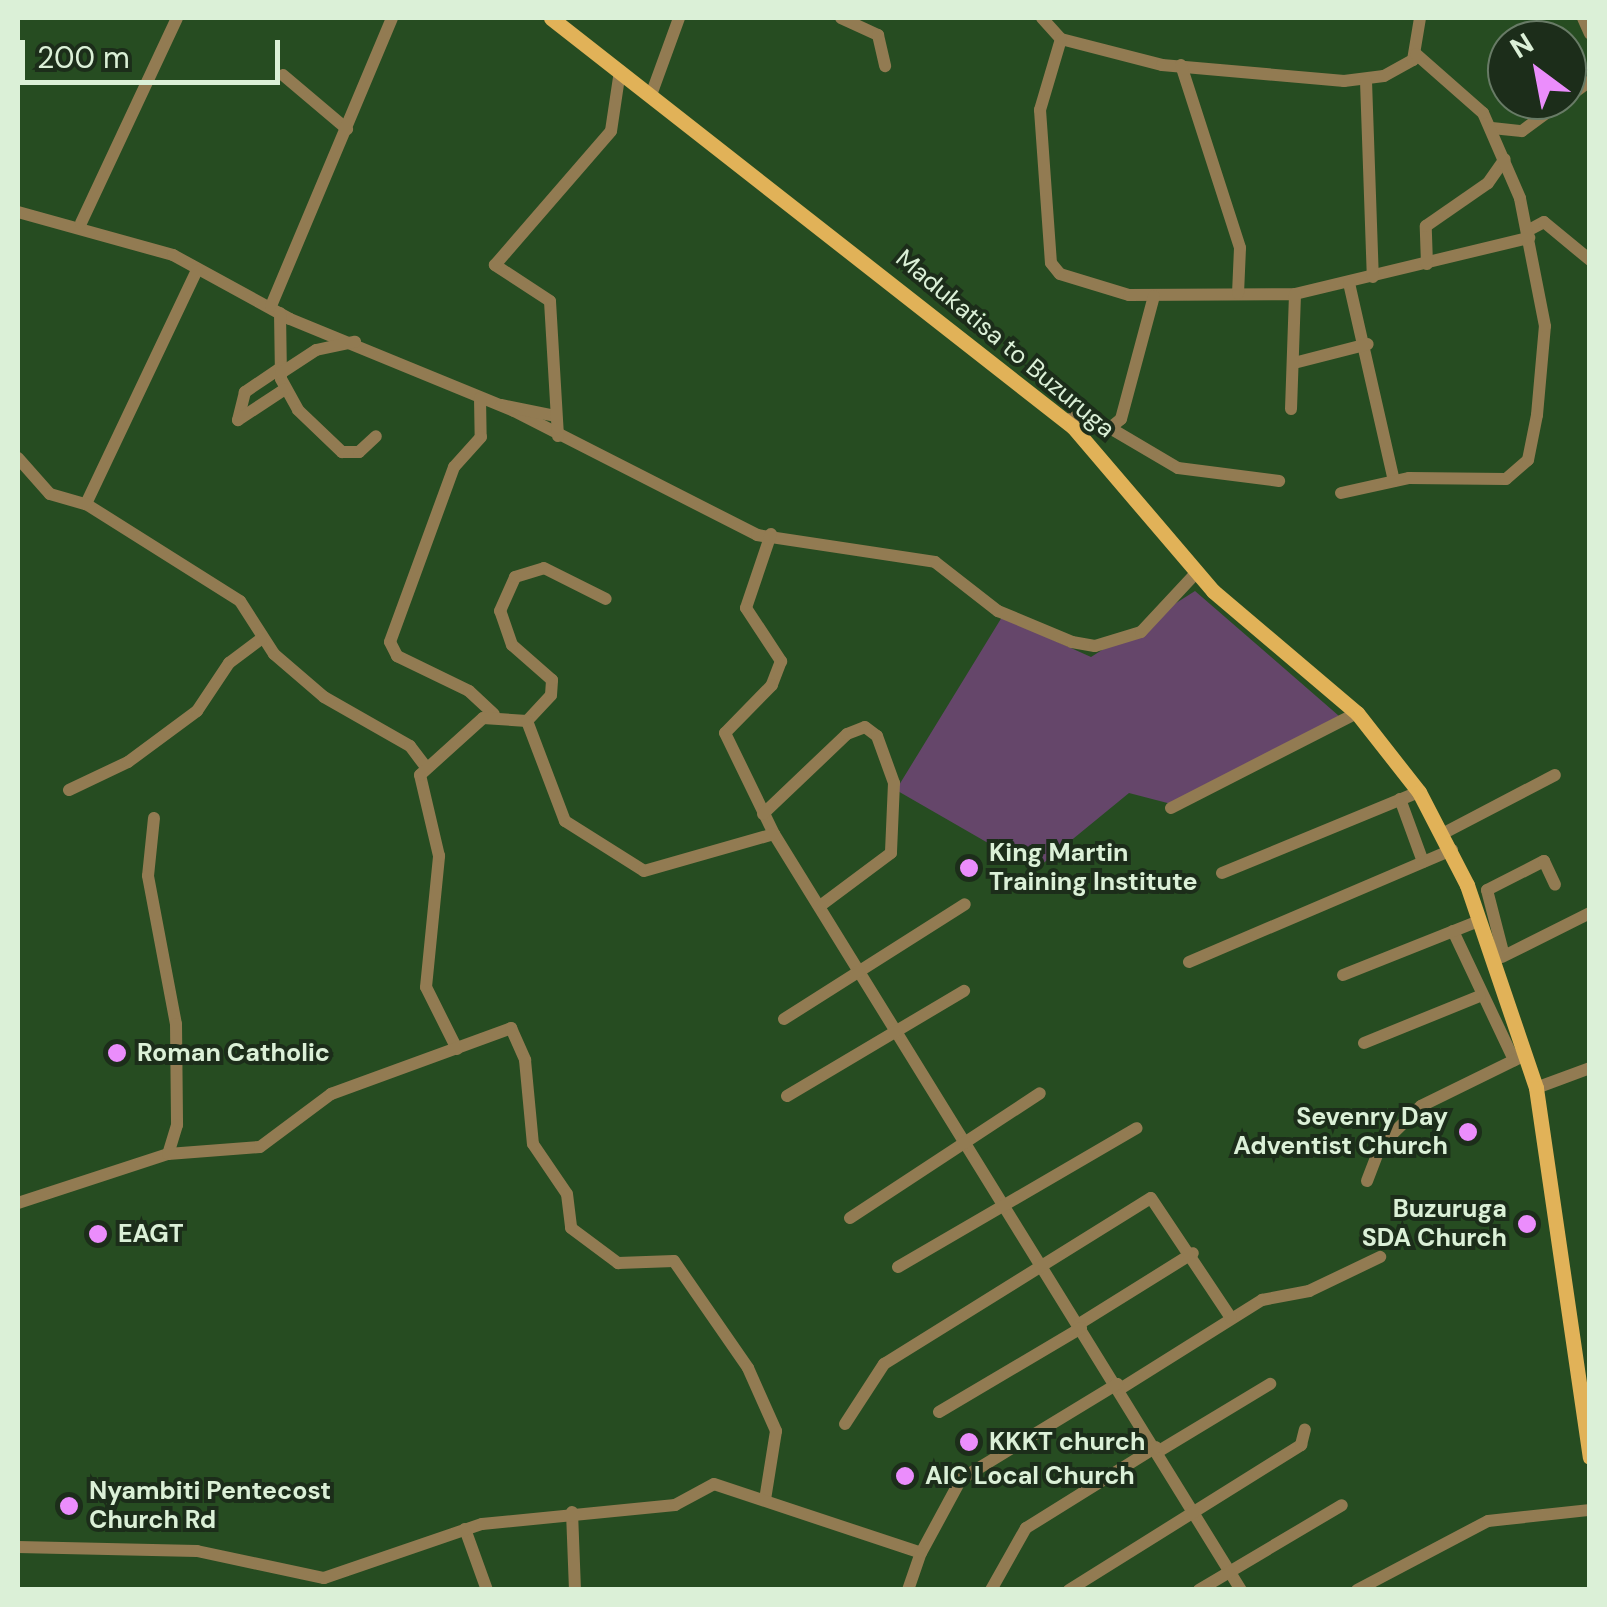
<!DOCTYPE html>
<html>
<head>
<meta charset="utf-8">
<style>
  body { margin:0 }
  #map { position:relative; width:1607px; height:1607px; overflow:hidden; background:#264c21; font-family:"DM Sans",sans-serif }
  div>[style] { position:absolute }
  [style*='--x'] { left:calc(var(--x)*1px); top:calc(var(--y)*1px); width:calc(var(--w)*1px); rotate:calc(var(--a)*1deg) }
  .green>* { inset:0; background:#65466a }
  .minor>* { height:12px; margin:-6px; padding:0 6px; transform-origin:6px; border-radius:6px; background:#927b52 }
  .major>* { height:15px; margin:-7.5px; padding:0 7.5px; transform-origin:7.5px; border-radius:7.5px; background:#e1b258 }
  .dots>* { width:28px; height:28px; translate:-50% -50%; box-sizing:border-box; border:5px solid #1c2d1a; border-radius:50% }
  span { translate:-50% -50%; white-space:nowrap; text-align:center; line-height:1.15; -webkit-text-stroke:8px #1c2d1a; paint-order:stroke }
  .street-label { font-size:25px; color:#dbf0d7 }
  .poi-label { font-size:25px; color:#dbf0d7; font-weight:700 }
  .left { translate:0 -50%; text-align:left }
  .right { translate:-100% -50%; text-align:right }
  .frame { position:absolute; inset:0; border:20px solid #dbf0d7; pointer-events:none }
  .north { position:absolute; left:1487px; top:20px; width:100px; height:100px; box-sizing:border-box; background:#1c2d1a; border:2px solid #687b66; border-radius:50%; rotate:328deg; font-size:28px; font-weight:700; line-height:40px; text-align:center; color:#dbf0d7 }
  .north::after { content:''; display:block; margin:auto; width:35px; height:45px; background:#eb8dfc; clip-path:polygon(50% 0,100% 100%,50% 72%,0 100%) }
  .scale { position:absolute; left:20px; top:40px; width:260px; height:45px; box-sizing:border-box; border:5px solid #dbf0d7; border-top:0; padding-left:12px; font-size:30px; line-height:35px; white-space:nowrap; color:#dbf0d7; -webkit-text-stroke:8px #1c2d1a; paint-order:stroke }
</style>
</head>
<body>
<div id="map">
  <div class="green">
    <i style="clip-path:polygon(1195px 591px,1339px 716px,1179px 806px,1129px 793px,1035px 870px,896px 790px,1002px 617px,1091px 657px)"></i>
  </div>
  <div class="minor">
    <i style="--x:841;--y:18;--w:41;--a:24.7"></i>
    <i style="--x:878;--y:35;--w:32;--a:77"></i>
    <i style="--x:1042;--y:18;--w:28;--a:48"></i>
    <i style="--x:1061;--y:39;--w:104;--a:14.4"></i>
    <i style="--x:1162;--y:65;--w:183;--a:5"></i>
    <i style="--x:1344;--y:81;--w:40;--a:-7.1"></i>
    <i style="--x:1384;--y:76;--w:33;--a:-29"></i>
    <i style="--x:1413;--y:60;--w:43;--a:-80.5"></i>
    <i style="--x:1583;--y:18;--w:17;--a:66"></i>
    <i style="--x:1061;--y:39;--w:74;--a:106.5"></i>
    <i style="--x:1040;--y:110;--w:153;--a:85.9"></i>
    <i style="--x:1051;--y:263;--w:14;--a:51"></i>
    <i style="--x:1060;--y:274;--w:72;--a:16.9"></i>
    <i style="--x:1129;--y:295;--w:166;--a:-0.3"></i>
    <i style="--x:1295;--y:294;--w:241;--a:-13.5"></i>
    <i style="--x:1181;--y:65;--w:192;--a:72.1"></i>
    <i style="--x:1240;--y:248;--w:45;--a:92.5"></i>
    <i style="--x:283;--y:75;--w:84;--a:40.2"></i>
    <i style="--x:1366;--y:81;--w:196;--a:88"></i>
    <i style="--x:651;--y:95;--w:82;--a:-70"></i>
    <i style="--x:1492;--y:128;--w:30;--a:6"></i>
    <i style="--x:1522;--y:131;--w:84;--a:-36.3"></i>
    <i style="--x:18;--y:212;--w:161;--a:15.5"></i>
    <i style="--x:173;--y:255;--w:133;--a:28.7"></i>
    <i style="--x:290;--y:319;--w:242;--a:22.3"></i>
    <i style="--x:514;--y:411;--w:273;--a:27"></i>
    <i style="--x:757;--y:535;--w:180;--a:8.6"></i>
    <i style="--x:935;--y:562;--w:80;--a:37.9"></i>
    <i style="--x:998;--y:611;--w:80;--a:22.7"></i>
    <i style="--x:1072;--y:642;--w:23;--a:10"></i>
    <i style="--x:1095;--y:646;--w:48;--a:-16.9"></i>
    <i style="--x:1141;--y:632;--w:82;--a:-47"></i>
    <i style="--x:81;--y:223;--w:226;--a:-64.9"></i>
    <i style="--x:1527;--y:231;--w:19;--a:-28"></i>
    <i style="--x:1544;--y:222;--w:60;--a:39.6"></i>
    <i style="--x:1427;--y:264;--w:38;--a:-92"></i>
    <i style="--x:1426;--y:226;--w:75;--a:-34.7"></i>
    <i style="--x:1488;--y:183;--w:29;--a:-55"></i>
    <i style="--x:197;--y:270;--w:259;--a:115.4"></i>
    <i style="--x:86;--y:504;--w:182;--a:32.2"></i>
    <i style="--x:240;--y:601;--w:63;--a:57.3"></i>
    <i style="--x:274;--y:654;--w:66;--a:40.7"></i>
    <i style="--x:324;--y:697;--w:99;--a:29.7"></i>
    <i style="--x:410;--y:746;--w:25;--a:53"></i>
    <i style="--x:1349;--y:283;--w:203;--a:77.2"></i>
    <i style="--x:271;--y:306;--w:312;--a:-67.2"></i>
    <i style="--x:280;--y:313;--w:66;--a:89.1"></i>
    <i style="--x:281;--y:379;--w:35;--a:61"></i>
    <i style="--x:298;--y:410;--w:61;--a:43.7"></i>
    <i style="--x:342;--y:452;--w:17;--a:0"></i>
    <i style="--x:359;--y:452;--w:23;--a:-43"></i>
    <i style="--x:1294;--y:363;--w:76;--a:-14.4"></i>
    <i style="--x:282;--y:367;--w:45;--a:146"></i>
    <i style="--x:245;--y:392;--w:29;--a:104"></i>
    <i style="--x:238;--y:420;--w:56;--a:-33.4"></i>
    <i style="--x:281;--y:373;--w:42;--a:-33.3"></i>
    <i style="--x:316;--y:350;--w:40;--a:-12"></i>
    <i style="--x:480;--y:398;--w:39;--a:89"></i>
    <i style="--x:481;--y:437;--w:40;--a:132"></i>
    <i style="--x:454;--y:467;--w:186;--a:110.1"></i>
    <i style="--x:390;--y:642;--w:16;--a:63"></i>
    <i style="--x:397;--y:656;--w:80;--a:25.9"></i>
    <i style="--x:469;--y:691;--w:34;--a:43"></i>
    <i style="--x:501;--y:405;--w:55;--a:11.5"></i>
    <i style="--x:1291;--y:409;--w:115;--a:-88"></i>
    <i style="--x:1065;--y:421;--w:17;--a:-21"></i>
    <i style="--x:1081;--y:415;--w:32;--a:24"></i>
    <i style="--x:1110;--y:428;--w:14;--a:-39"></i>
    <i style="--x:1121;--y:419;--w:127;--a:-75"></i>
    <i style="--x:1110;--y:428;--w:79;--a:30.5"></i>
    <i style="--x:1178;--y:468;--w:102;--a:7.3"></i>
    <i style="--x:558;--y:436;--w:135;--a:-93.4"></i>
    <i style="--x:550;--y:301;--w:66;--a:-146.8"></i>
    <i style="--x:495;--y:265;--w:177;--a:-49.1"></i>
    <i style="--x:611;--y:131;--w:61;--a:-81.5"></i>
    <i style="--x:18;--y:458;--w:48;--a:48.4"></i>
    <i style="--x:50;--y:494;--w:37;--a:16"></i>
    <i style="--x:1341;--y:493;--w:70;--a:-12.4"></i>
    <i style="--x:1409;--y:478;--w:97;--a:0.6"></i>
    <i style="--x:1506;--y:479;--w:29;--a:-41"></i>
    <i style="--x:1528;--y:460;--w:46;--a:-78.7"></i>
    <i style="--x:1537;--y:415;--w:89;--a:-84.9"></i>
    <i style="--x:1545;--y:326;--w:130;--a:-101.1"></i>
    <i style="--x:1520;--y:198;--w:93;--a:-113.5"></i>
    <i style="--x:1483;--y:113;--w:89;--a:-138.6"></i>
    <i style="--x:771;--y:534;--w:78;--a:108.7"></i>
    <i style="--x:746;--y:608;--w:64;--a:56.6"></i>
    <i style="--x:781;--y:661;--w:26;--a:111"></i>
    <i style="--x:772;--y:685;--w:67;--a:134.4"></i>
    <i style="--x:725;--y:733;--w:112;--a:64.1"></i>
    <i style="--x:774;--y:834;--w:889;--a:58.3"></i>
    <i style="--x:527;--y:721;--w:35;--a:-47"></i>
    <i style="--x:551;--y:695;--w:15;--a:-86"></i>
    <i style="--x:552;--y:680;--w:53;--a:-138.8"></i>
    <i style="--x:512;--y:645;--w:36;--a:-109"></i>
    <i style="--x:500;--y:611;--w:37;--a:-66"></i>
    <i style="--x:515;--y:577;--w:30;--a:-17"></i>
    <i style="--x:544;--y:568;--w:69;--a:26.6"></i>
    <i style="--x:69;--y:790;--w:65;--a:-25.4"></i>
    <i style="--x:128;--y:762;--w:86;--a:-36.5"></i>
    <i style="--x:197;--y:711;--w:58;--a:-56.3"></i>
    <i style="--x:229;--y:663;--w:40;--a:-37"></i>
    <i style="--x:1400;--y:799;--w:67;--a:69.9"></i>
    <i style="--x:1171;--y:808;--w:209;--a:-27.1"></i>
    <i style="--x:763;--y:814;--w:116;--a:-43.6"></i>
    <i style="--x:847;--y:734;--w:19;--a:-21"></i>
    <i style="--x:865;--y:727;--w:15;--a:37"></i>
    <i style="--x:877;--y:736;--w:50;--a:70.1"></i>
    <i style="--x:894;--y:783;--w:70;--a:92.5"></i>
    <i style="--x:891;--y:853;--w:89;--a:143.3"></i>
    <i style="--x:154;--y:818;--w:58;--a:95.9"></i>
    <i style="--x:148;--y:876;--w:151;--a:79.3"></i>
    <i style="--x:176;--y:1024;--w:101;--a:89.4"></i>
    <i style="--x:177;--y:1125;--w:30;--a:107"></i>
    <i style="--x:1444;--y:833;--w:125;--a:-27.6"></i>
    <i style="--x:1222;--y:873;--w:213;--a:-22.4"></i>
    <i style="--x:1453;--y:931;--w:143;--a:64.7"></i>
    <i style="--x:1503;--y:952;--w:64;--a:-104.5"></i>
    <i style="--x:1487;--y:890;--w:64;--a:-27"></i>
    <i style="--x:1544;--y:861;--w:26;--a:65"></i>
    <i style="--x:1502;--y:957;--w:98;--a:-26.6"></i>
    <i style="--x:1189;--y:962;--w:286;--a:-23.1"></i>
    <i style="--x:1343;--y:975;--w:146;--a:-21.7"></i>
    <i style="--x:784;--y:1019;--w:214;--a:-32.4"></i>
    <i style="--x:1364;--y:1043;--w:125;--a:-22.1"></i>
    <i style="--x:457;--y:1049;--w:69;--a:-116.6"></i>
    <i style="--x:426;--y:987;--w:132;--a:-84.3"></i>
    <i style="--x:439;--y:856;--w:83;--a:-103.2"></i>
    <i style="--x:420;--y:775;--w:85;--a:-42.1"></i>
    <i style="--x:483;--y:718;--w:44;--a:3.9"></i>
    <i style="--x:527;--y:721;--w:107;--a:69.2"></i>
    <i style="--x:565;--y:821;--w:93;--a:32.3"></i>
    <i style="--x:644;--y:871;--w:135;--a:-15.9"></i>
    <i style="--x:1536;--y:1088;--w:58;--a:-20.3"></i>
    <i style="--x:787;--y:1096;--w:206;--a:-30.7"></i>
    <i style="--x:1367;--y:1181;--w:39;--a:-69"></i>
    <i style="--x:1381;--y:1145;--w:56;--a:-44.3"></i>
    <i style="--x:1421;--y:1106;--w:116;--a:-26.1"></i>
    <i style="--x:18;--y:1203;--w:158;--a:-18.1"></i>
    <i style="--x:168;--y:1154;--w:92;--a:-4.4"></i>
    <i style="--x:260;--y:1147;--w:89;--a:-36.7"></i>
    <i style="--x:331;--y:1094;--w:192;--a:-20.1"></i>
    <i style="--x:511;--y:1028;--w:35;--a:66"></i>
    <i style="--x:525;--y:1060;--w:84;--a:84.6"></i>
    <i style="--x:533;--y:1144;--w:60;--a:55.8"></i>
    <i style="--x:567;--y:1194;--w:34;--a:83"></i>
    <i style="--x:571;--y:1228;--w:59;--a:36.7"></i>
    <i style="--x:618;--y:1263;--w:56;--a:-2"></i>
    <i style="--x:674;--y:1261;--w:130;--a:55.3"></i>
    <i style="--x:748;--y:1368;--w:69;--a:66"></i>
    <i style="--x:776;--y:1431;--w:70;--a:99.1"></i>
    <i style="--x:850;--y:1218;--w:227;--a:-33.3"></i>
    <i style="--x:898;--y:1267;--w:276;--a:-30.2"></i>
    <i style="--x:1079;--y:1324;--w:134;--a:-31.9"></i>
    <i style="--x:1120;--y:1389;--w:168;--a:-32.1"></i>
    <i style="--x:1262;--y:1300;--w:48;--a:-10.8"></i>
    <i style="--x:1309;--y:1291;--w:79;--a:-25.6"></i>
    <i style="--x:939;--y:1412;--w:165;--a:-30.6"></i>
    <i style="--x:845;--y:1424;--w:72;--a:-57"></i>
    <i style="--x:884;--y:1364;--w:314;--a:-31.9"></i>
    <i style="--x:1151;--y:1198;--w:144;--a:56.3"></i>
    <i style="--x:1159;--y:1451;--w:130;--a:-31.1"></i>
    <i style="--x:572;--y:1512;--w:78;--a:87.8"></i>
    <i style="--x:465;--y:1529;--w:65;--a:70.2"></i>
    <i style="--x:18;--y:1547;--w:179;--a:1.3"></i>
    <i style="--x:197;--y:1551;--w:130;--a:12"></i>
    <i style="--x:324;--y:1578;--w:167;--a:-18.9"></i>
    <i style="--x:482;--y:1524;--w:194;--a:-5.6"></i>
    <i style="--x:675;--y:1505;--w:44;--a:-28.3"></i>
    <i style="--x:714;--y:1484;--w:218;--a:18.4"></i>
    <i style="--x:921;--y:1553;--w:84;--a:-61.6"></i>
    <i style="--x:961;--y:1479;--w:183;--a:-31.3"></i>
    <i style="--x:908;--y:1590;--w:39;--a:-71"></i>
    <i style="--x:991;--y:1590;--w:71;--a:-60.6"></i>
    <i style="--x:1026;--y:1528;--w:153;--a:-31.9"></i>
    <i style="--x:1069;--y:1590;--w:274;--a:-32"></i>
    <i style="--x:1301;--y:1445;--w:16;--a:-76"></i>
    <i style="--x:1199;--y:1590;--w:166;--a:-30.7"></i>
    <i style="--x:1357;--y:1590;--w:148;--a:-27.8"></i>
    <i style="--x:1488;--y:1521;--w:103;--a:-6.2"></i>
  </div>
  <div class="major">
    <i style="--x:551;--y:18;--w:663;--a:38.08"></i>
    <i style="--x:1073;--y:427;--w:216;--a:49.5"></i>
    <i style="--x:1213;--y:591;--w:189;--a:40.3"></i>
    <i style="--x:1357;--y:713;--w:100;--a:51.9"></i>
    <i style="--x:1419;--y:792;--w:105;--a:62.7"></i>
    <i style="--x:1467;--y:885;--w:214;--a:71.2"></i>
    <i style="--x:1536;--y:1088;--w:373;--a:81.7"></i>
  </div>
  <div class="dots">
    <i style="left:969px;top:868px;background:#eb8dfc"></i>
    <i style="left:117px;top:1053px;background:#eb8dfc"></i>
    <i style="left:1468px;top:1132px;background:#eb8dfc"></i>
    <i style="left:1527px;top:1224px;background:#eb8dfc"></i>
    <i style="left:98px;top:1234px;background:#eb8dfc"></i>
    <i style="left:969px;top:1442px;background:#eb8dfc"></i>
    <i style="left:905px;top:1476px;background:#eb8dfc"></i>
    <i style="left:69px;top:1506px;background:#eb8dfc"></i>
  </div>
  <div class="street-label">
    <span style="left:1005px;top:344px;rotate:40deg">Madukatisa to Buzuruga</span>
  </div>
  <div class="poi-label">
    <span class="left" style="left:989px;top:868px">King Martin<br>Training Institute</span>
    <span class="left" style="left:137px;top:1053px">Roman Catholic</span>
    <span class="right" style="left:1448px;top:1132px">Sevenry Day<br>Adventist Church</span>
    <span class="right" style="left:1507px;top:1224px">Buzuruga<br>SDA Church</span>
    <span class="left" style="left:118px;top:1234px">EAGT</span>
    <span class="left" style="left:989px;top:1442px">KKKT church</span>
    <span class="left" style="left:925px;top:1476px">AIC Local Church</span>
    <span class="left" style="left:89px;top:1506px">Nyambiti Pentecost<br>Church Rd</span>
  </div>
  <div class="frame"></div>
  <div class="north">N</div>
  <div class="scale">200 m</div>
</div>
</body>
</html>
